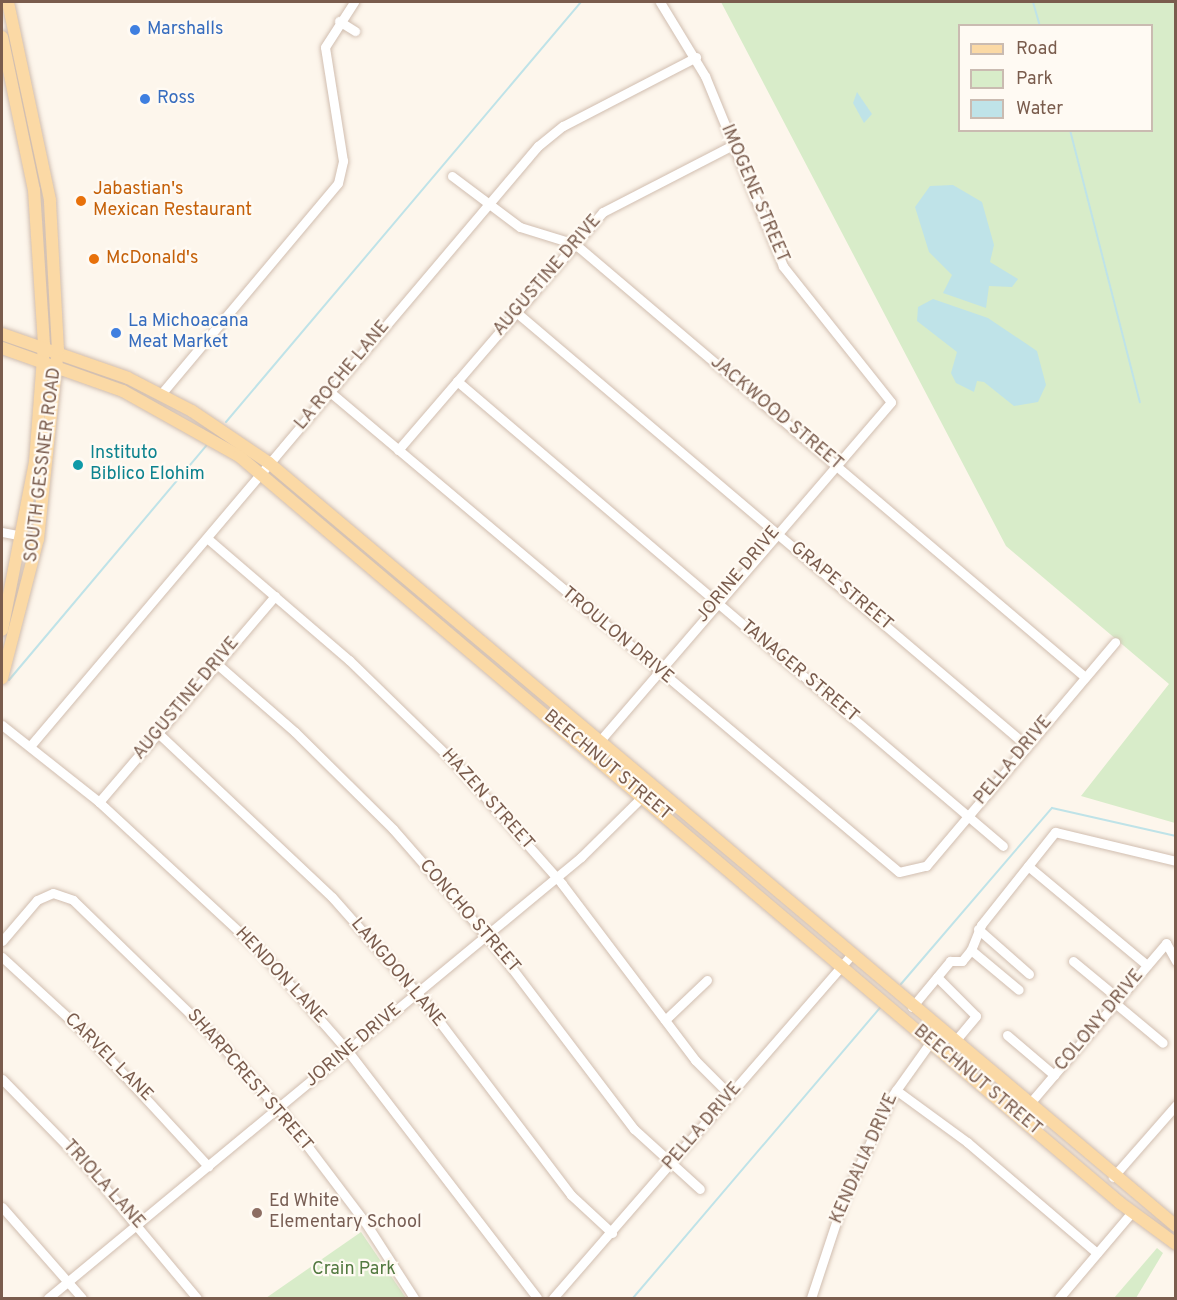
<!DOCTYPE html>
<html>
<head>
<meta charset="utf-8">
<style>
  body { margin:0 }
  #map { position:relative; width:1177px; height:1300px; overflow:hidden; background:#fdf6ec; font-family:Overpass,sans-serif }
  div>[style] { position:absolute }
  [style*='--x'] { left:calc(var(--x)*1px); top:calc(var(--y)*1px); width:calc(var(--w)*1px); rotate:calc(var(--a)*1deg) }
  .green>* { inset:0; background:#d8ecc9 }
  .water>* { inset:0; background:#bfe3e8 }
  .stream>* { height:2px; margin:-1px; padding:0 1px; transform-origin:1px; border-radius:1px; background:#bfe3e8 }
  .roads { filter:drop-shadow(0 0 2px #d1beb0) drop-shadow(0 0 2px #d1beb0) }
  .minor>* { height:9px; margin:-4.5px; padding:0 4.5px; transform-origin:4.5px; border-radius:4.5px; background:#fff }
  .major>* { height:12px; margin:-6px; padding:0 6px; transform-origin:6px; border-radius:6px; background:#fbd9a5 }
  .dots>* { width:16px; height:16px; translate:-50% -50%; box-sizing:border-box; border:3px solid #fffaf3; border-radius:50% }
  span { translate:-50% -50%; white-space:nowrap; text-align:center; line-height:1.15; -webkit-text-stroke:4.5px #fffaf3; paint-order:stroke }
  .shop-label { font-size:18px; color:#366cbe }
  .left { translate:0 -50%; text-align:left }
  .food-label { font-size:18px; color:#c56008 }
  .street-label { font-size:18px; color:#7a5c4d }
  .culture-label { font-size:18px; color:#0d838f }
  .education-label { font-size:18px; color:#785e54 }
  .park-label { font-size:18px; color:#537a41 }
  .frame { position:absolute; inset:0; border:3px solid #7a5c4d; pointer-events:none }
  .legend { position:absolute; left:958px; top:24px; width:195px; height:108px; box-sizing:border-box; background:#fffaf3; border:2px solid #cabbb1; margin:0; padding:8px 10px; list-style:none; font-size:18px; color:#7a5c4d }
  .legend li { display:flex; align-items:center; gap:12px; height:30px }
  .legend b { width:30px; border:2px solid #cabbb1 }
</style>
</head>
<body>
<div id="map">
  <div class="green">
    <i style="clip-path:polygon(evenodd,721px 2px,1175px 2px,1175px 823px,1081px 796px,1169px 684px,1006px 546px,721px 2px,960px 26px,1152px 26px,1152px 130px,960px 130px,960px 26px)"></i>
    <i style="clip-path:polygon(361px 1232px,406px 1298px,266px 1298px)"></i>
    <i style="clip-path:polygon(1157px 1248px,1163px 1253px,1136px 1298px,1114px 1298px)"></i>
  </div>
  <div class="water">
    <i style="clip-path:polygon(857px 92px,872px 114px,864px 123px,853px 103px)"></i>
    <i style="clip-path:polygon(953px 185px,982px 202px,994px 245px,990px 262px,1018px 279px,1012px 287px,989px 286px,986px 308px,943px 293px,952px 275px,929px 252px,915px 207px,930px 186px)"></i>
    <i style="clip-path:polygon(933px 299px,988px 318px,1037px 351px,1046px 385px,1038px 402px,1014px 406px,984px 382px,977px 381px,974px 392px,956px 383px,951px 373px,957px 352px,917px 321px,918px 307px)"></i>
  </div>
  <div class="stream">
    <i style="--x:1033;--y:2;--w:25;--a:74"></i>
    <i style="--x:1070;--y:130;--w:281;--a:75.6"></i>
    <i style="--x:226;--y:422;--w:550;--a:-49.79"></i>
    <i style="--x:9;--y:680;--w:306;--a:-49.9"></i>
    <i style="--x:901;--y:984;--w:232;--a:-49.4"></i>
    <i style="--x:1052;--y:808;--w:127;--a:12.7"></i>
    <i style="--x:633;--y:1298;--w:381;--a:-49.6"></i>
  </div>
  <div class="roads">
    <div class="minor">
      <i style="--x:339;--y:21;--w:19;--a:32"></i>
      <i style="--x:452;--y:176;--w:85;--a:36.9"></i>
      <i style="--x:520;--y:227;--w:58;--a:17.2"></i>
      <i style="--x:575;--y:244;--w:669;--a:40.33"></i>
      <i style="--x:516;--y:312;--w:670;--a:40.34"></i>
      <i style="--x:457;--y:381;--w:717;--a:40.42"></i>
      <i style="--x:330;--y:392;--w:744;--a:40.15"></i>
      <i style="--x:899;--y:872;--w:28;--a:-13"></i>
      <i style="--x:926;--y:866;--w:293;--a:-49.8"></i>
      <i style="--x:161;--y:394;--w:275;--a:-50"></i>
      <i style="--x:338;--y:183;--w:23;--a:-77"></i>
      <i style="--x:343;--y:161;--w:115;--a:-99"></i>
      <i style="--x:325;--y:47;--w:54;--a:-57.2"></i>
      <i style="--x:398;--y:450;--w:314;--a:-49.3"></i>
      <i style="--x:603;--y:212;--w:146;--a:-27.3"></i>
      <i style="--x:2;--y:532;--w:37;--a:11"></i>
      <i style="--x:207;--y:538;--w:187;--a:40.7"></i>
      <i style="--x:349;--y:660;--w:149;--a:44.2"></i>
      <i style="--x:456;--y:764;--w:160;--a:48.5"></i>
      <i style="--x:562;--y:884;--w:221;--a:52.9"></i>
      <i style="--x:695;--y:1060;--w:49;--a:45"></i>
      <i style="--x:217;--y:664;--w:103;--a:41.1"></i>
      <i style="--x:295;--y:732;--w:138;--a:44.7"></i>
      <i style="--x:393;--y:829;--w:150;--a:48.8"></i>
      <i style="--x:492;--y:942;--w:235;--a:52.8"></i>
      <i style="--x:634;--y:1129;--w:89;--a:42.3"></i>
      <i style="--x:2;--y:725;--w:124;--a:38.4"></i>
      <i style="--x:99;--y:802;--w:219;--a:42.8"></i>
      <i style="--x:260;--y:951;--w:132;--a:48.7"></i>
      <i style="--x:347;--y:1050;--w:312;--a:52.5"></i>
      <i style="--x:158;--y:733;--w:239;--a:43.3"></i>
      <i style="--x:332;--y:897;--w:137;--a:48.5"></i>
      <i style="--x:423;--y:1000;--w:245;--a:52.8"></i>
      <i style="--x:571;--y:1195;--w:56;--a:42.8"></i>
      <i style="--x:31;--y:745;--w:785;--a:-49.76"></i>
      <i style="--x:538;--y:146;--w:32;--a:-39"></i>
      <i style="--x:563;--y:126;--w:150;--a:-27.4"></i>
      <i style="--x:591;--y:751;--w:460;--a:-49.3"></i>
      <i style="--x:891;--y:402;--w:174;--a:-128.5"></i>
      <i style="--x:783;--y:266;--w:205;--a:-112.3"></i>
      <i style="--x:705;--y:76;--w:87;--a:-121.3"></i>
      <i style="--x:99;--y:802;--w:271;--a:-49.5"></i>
      <i style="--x:1028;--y:866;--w:155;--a:39.8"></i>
      <i style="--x:978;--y:929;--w:68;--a:41.4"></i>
      <i style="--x:2;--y:941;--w:54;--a:-49.5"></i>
      <i style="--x:37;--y:900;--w:17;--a:-24"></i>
      <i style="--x:53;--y:893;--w:21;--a:19"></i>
      <i style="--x:73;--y:900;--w:198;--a:44.2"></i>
      <i style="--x:215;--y:1038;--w:103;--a:48.1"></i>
      <i style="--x:284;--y:1115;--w:134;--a:52.9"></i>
      <i style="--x:365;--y:1222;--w:90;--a:57.2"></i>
      <i style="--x:971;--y:950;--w:62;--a:39.8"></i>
      <i style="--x:2;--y:957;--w:118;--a:42.6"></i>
      <i style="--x:89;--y:1037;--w:176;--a:47.3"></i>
      <i style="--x:1073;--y:961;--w:60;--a:39.6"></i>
      <i style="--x:937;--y:977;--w:55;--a:45"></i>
      <i style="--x:976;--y:1016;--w:34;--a:130"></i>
      <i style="--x:1115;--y:1003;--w:62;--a:39.8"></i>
      <i style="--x:912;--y:1007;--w:60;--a:-50.4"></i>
      <i style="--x:950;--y:961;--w:12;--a:0"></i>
      <i style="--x:962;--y:961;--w:14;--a:-51"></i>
      <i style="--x:971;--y:950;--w:27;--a:-68"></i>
      <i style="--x:981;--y:925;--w:119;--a:-51.5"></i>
      <i style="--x:1055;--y:832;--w:124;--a:13.5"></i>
      <i style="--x:665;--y:1020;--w:58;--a:-43.6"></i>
      <i style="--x:1007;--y:1035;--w:62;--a:40.4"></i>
      <i style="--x:2;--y:1079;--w:117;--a:45.7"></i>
      <i style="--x:84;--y:1163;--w:176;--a:50.1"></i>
      <i style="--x:896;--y:1090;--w:88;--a:36.2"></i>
      <i style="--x:967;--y:1142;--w:171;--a:40.5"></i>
      <i style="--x:1019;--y:1116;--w:227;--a:-49.6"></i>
      <i style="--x:1166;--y:943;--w:21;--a:61"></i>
      <i style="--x:1113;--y:1177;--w:96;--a:-48.8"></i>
      <i style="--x:2;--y:1207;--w:121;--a:48.7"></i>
      <i style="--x:48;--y:1298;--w:692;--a:-39.6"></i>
      <i style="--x:581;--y:857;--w:101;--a:-44.6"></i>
      <i style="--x:553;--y:1298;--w:454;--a:-49"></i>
      <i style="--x:811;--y:1298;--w:102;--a:-71.7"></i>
      <i style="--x:843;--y:1201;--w:116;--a:-65"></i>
      <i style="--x:892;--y:1096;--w:81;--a:-54.5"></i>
      <i style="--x:1059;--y:1298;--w:113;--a:-49.7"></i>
    </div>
    <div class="major">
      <i style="--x:2;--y:37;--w:156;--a:78.2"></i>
      <i style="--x:34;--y:190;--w:155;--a:86.3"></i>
      <i style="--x:44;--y:345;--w:117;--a:94.4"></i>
      <i style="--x:35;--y:462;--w:171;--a:101.1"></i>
      <i style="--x:2;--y:334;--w:133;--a:19.2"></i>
      <i style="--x:128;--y:378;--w:72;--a:27.3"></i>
      <i style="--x:192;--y:411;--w:93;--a:34"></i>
      <i style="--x:269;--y:463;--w:1185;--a:40.07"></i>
      <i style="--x:2;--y:348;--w:128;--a:19.6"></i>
      <i style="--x:123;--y:391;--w:133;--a:29.3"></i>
      <i style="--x:239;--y:456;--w:1155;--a:40.29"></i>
      <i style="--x:1120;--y:1203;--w:69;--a:36.2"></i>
      <i style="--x:2;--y:678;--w:144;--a:-75.5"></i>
      <i style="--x:38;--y:539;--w:190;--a:-84"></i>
      <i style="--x:58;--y:350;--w:150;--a:-93.1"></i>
      <i style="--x:50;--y:200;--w:202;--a:-102"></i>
    </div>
  </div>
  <div class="dots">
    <i style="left:135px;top:30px;background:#3f7fe0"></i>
    <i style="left:145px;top:99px;background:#3f7fe0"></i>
    <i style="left:81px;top:201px;background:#e8710a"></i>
    <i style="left:94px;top:259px;background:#e8710a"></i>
    <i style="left:116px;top:333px;background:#3f7fe0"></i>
    <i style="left:78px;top:465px;background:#0f9aa8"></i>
    <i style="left:257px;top:1213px;background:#8d6e63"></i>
  </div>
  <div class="shop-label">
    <span class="left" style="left:147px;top:30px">Marshalls</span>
    <span class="left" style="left:157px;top:99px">Ross</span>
    <span class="left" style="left:128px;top:333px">La Michoacana<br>Meat Market</span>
  </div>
  <div class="food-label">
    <span class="left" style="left:93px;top:201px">Jabastian's<br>Mexican Restaurant</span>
    <span class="left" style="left:106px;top:259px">McDonald's</span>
  </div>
  <div class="street-label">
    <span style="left:754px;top:194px;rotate:67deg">IMOGENE STREET</span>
    <span style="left:548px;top:276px;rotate:-49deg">AUGUSTINE DRIVE</span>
    <span style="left:343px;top:376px;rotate:-50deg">LA ROCHE LANE</span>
    <span style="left:776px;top:414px;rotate:40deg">JACKWOOD STREET</span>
    <span style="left:44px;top:465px;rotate:-83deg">SOUTH GESSNER ROAD</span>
    <span style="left:739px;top:575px;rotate:-50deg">JORINE DRIVE</span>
    <span style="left:841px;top:587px;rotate:40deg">GRAPE STREET</span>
    <span style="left:617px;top:636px;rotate:40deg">TROULON DRIVE</span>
    <span style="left:799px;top:672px;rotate:40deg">TANAGER STREET</span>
    <span style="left:187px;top:699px;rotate:-50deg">AUGUSTINE DRIVE</span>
    <span style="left:1014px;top:761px;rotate:-50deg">PELLA DRIVE</span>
    <span style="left:607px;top:766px;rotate:40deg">BEECHNUT STREET</span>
    <span style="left:487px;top:800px;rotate:48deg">HAZEN STREET</span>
    <span style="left:469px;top:917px;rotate:49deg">CONCHO STREET</span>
    <span style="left:397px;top:973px;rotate:50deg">LANGDON LANE</span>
    <span style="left:280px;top:976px;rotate:47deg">HENDON LANE</span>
    <span style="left:1100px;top:1021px;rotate:-50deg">COLONY DRIVE</span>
    <span style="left:354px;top:1046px;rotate:-40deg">JORINE DRIVE</span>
    <span style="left:108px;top:1058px;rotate:45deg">CARVEL LANE</span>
    <span style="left:249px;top:1081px;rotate:49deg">SHARPCREST STREET</span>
    <span style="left:977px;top:1081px;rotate:40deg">BEECHNUT STREET</span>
    <span style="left:703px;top:1127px;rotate:-49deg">PELLA DRIVE</span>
    <span style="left:865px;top:1159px;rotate:-66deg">KENDALIA DRIVE</span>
    <span style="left:103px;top:1185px;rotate:48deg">TRIOLA LANE</span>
  </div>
  <div class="culture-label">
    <span class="left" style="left:90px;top:465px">Instituto<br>Biblico Elohim</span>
  </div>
  <div class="education-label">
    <span class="left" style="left:269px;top:1213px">Ed White<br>Elementary School</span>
  </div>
  <div class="park-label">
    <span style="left:354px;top:1270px">Crain Park</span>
  </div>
  <div class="frame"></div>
  <ul class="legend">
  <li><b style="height:8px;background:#fbd9a5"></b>Road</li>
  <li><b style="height:16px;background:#d8ecc9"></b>Park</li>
  <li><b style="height:16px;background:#bfe3e8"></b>Water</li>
  </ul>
</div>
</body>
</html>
